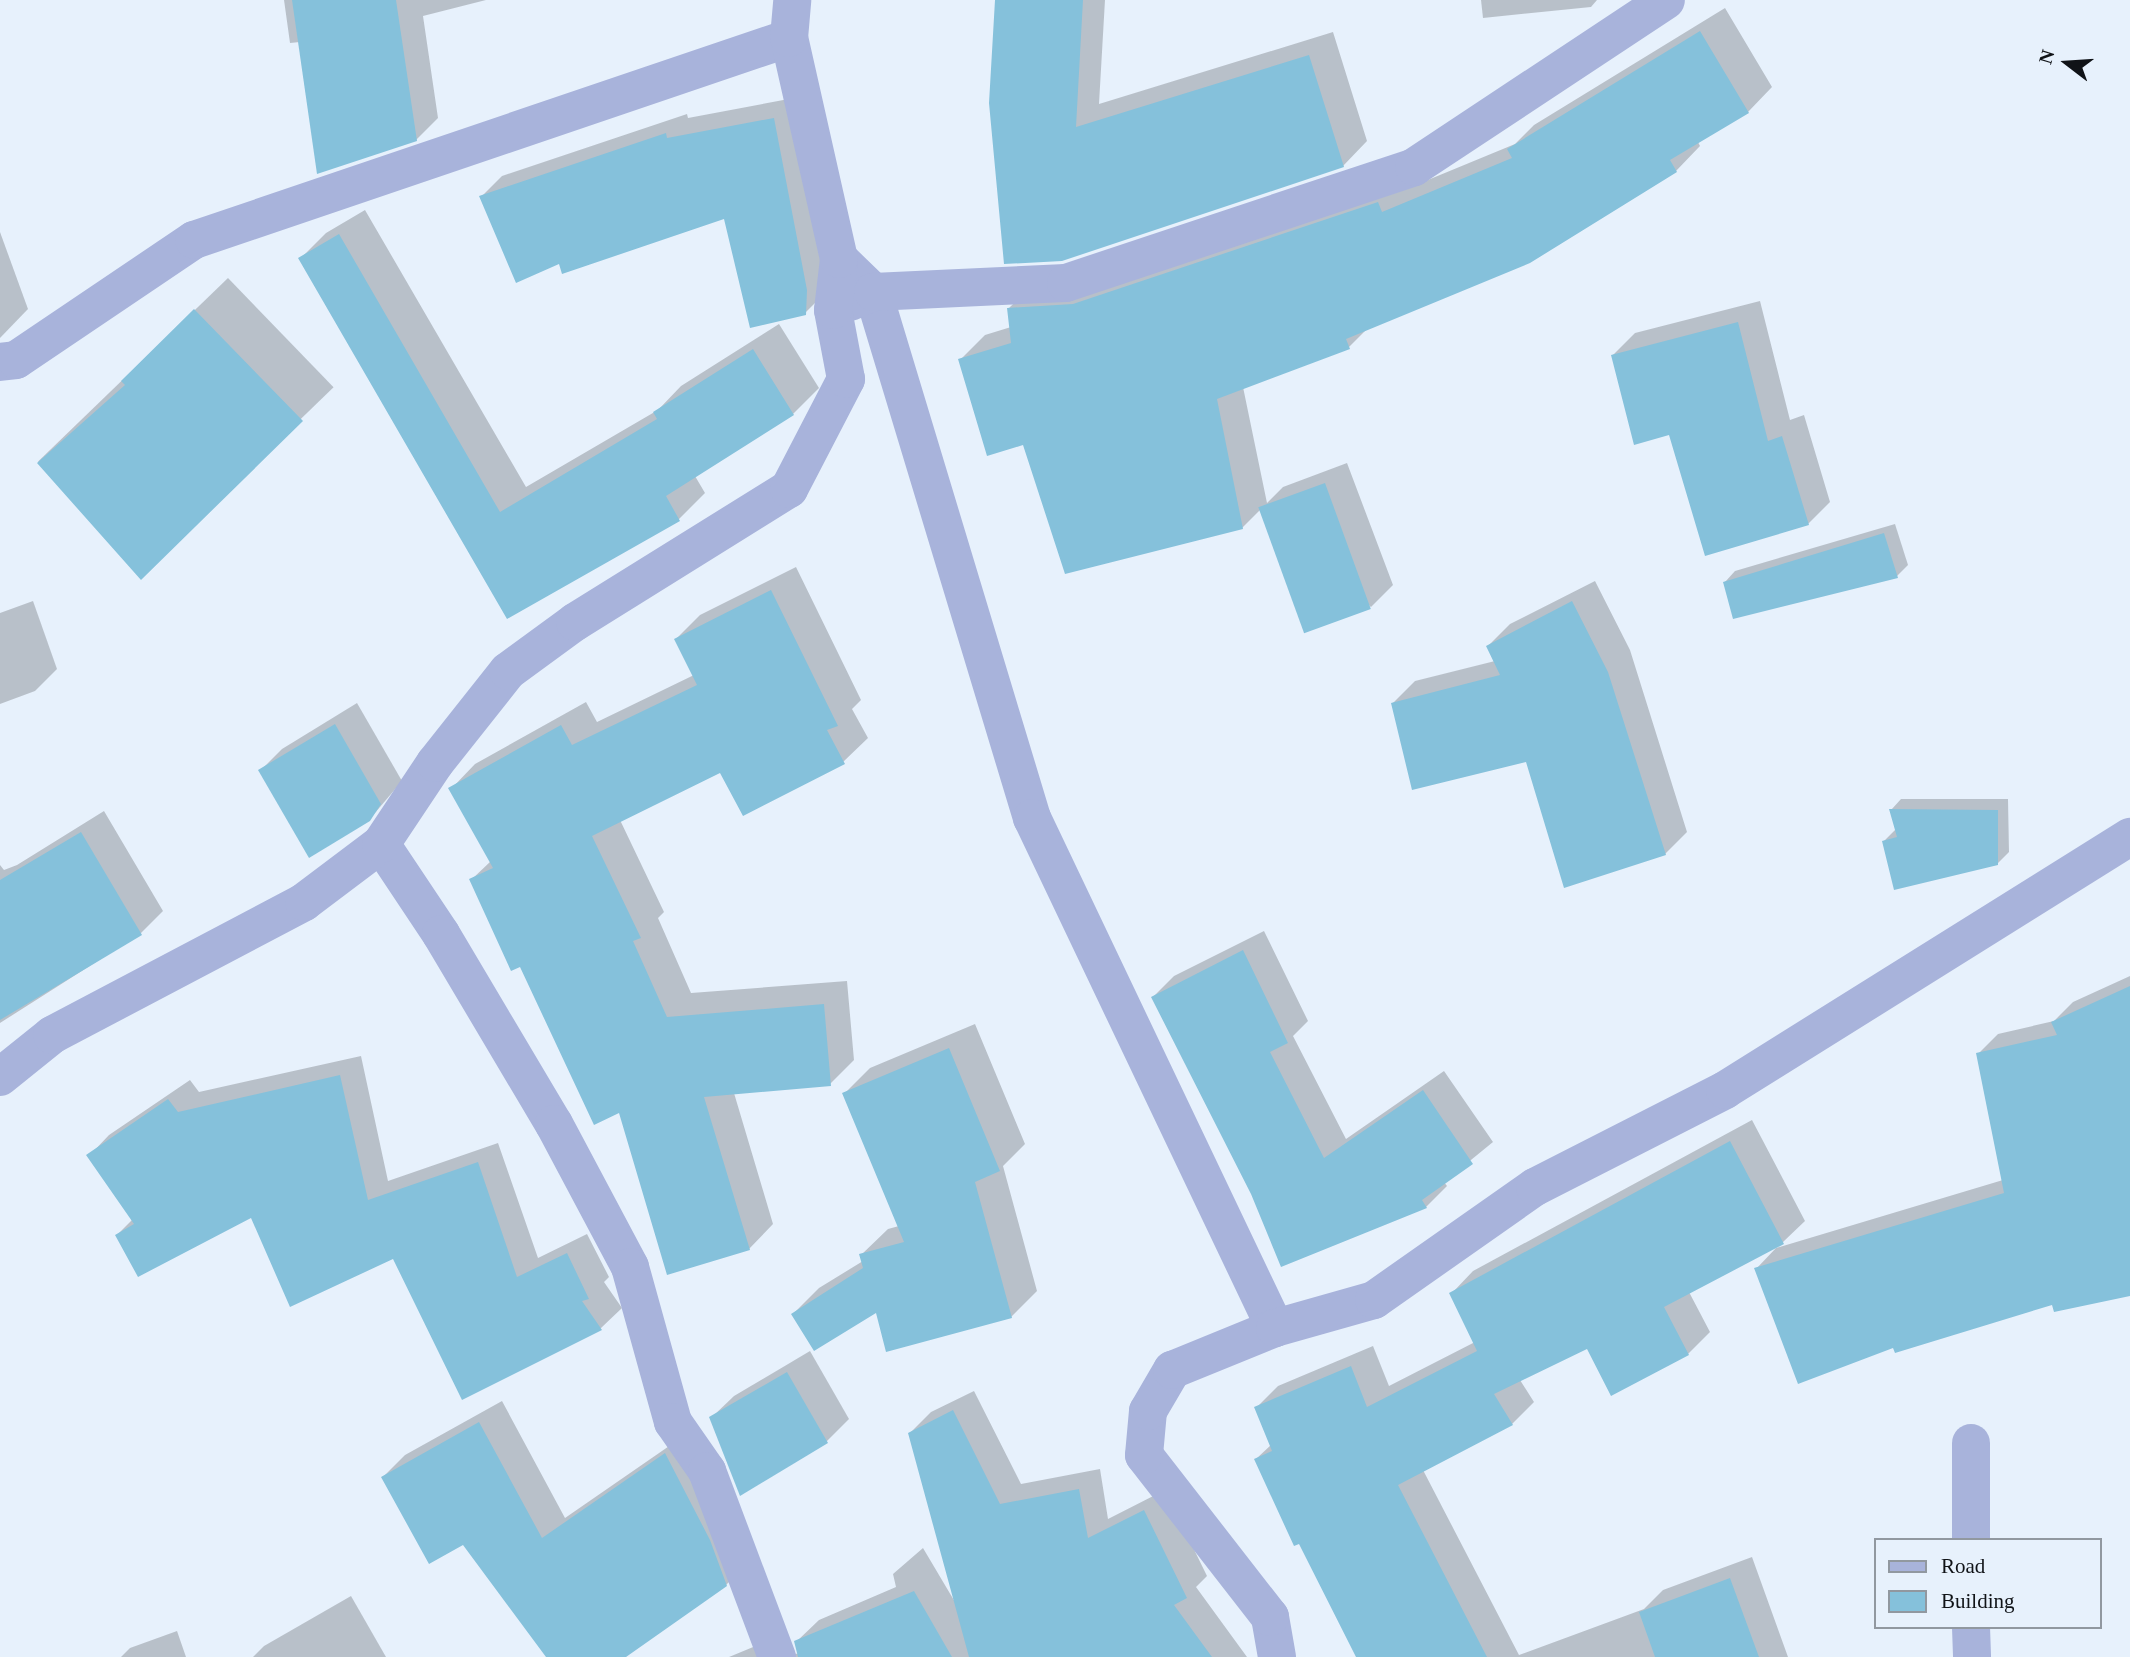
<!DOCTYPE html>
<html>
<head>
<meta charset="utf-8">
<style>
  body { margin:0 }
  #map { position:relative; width:2130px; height:1657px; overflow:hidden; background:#e7f1fc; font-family:Georgia,serif }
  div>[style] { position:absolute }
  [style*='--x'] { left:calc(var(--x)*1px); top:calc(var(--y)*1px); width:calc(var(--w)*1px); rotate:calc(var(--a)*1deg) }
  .shadow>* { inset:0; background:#0003; transform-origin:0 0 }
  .building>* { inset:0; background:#85c1db; transform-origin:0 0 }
  .minor>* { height:38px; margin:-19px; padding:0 19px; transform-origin:19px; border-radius:19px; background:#a8b3db }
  span { translate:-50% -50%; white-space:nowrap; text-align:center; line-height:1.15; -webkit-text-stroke:5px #e7f1fc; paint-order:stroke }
  .legend { position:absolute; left:1874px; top:1538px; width:228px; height:91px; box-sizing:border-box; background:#e7f1fc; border:2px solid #9198a0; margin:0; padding:9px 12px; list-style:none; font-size:21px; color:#101317 }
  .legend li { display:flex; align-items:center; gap:14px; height:35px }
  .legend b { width:35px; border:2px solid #9198a0 }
  .north { position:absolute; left:2032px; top:28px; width:70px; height:70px; -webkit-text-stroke:5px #e7f1fc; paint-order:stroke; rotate:287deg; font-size:19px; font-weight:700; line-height:28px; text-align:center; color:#101317 }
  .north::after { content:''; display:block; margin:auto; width:24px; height:32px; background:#101317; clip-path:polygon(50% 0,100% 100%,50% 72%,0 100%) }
</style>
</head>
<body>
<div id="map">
  <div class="shadow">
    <i style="clip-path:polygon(284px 0,486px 0,423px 16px,438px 118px,416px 140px,300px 42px,290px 43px)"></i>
    <i style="clip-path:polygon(997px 0,1105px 0,1099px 104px,1333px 32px,1367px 141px,1343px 166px,1062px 260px)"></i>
    <i style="clip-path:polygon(1481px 0,1597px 0,1591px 7px,1483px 18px)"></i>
    <i style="clip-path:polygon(1725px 8px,1772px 87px,1748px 112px,1698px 142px,1700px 146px,1676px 171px,1368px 328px,1349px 347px,1243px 387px,1267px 503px,1283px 487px,1347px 463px,1393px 585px,1371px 607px,1261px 509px,1242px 528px,1024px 443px,960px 360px,985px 335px,1011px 327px,1009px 308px,1034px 284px,1406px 189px,1515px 144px,1534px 125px)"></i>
    <i style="clip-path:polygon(794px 98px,826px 292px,805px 313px,725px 217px,560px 262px,481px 197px,502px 176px,687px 114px,688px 118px)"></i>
    <i style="clip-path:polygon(365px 210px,526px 487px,658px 410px,681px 386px,779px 324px,819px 388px,793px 414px,695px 476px,705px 493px,679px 519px,508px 616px,300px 259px,326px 233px)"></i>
    <i style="clip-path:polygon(0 232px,28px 309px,0 338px)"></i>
    <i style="left:228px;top:278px;width:152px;height:264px;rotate:46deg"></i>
    <i style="clip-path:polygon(1760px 301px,1790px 420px,1804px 415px,1830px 502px,1808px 524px,1613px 355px,1635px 333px)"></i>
    <i style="clip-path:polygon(1895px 524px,1908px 565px,1897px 576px,1725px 582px,1735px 571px)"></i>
    <i style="clip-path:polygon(796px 567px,861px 700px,852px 709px,868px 738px,843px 762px,721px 771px,620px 820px,664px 912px,658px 918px,691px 993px,847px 981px,854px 1060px,830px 1084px,734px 1093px,773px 1224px,749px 1249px,620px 1111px,520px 965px,471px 880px,491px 861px,451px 789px,475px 764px,586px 702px,597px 722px,694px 675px,676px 639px,700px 615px)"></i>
    <i style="clip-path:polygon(1595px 581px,1630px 650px,1687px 832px,1665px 854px,1527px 760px,1393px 703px,1415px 681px,1495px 661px,1488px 646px,1510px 624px)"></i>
    <i style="clip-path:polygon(33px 601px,57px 669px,35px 691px,0 704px,0 613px)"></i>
    <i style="clip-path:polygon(357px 703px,402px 781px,369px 820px,260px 771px,282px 749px)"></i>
    <i style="clip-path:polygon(1901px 799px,2008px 799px,2009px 852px,1998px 863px,1884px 841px,1896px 829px,1891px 810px)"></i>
    <i style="clip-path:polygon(104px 811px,163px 911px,140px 934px,0 1023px,0 865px,4px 870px,17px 865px)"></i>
    <i style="clip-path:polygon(1264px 931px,1308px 1021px,1293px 1036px,1346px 1139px,1444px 1071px,1493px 1142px,1444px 1182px,1447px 1186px,1426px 1207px,1282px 1265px,1252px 1193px,1153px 997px,1174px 976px)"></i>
    <i style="clip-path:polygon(2130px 976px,2130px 1294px,2054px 1303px,1895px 1345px,1756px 1269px,1776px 1248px,2003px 1180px,1978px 1054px,1998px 1034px,2054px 1021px,2073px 1002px)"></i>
    <i style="clip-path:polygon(975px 1024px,1025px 1144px,1003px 1166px,1037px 1291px,1011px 1317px,877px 1311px,793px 1314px,819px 1288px,863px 1261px,861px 1255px,888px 1229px,899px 1226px,844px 1094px,870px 1068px)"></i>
    <i style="clip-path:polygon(361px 1056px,388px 1181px,498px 1143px,538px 1258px,587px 1234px,609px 1277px,604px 1282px,622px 1308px,601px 1328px,463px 1398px,394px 1257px,251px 1215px,117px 1235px,133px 1219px,89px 1156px,109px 1135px,190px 1080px,199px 1092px)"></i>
    <i style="clip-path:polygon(1752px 1120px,1805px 1221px,1783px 1242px,1689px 1292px,1710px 1332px,1688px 1354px,1588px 1346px,1520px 1380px,1534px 1402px,1512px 1424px,1423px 1470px,1519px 1655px,1644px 1609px,1663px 1590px,1752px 1557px,1788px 1657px,1358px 1657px,1256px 1459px,1272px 1444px,1256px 1408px,1278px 1386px,1373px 1346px,1389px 1386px,1475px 1342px,1452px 1293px,1473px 1271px)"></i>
    <i style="clip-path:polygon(810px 1351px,849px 1419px,827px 1441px,741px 1493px,711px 1418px,734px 1396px)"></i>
    <i style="clip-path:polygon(974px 1391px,1021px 1484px,1100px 1469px,1108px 1519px,1165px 1490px,1207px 1576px,1196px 1587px,1247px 1657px,729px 1657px,777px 1637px,786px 1653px,799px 1654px,796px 1642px,819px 1620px,896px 1587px,893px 1574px,923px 1548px,955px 1602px,910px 1433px,931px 1412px)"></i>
    <i style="clip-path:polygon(502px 1401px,565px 1518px,688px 1433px,748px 1563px,726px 1585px,559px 1657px,549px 1657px,464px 1543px,383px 1477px,405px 1455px)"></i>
    <i style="clip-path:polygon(351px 1596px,386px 1657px,253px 1657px,264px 1646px)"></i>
    <i style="clip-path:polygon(177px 1631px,186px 1657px,121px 1657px,130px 1648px)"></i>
  </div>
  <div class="building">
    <i style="clip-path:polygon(292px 0,396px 0,417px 141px,317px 174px)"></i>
    <i style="clip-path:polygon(995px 0,1083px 0,1076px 127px,1309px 55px,1344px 167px,1062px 261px,1004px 264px,989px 103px)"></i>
    <i style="clip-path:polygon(1700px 31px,1749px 113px,1670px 160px,1677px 172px,1530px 263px,1346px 339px,1350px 349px,1217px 399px,1243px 529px,1065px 574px,1023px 445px,987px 456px,958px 359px,1011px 343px,1007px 308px,1073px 304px,1378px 202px,1382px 212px,1512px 158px,1507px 149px)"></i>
    <i style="clip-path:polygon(774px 118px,807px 290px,806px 315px,750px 328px,724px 219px,562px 274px,559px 264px,516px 283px,479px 196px,666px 133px,667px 138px)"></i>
    <i style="clip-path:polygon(339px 234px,500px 512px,657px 419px,653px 412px,753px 349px,794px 415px,666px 496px,680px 521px,507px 619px,298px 258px)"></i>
    <i style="clip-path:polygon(194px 309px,303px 421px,141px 580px,37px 463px,125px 385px,121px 381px)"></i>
    <i style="clip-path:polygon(1738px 322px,1768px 441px,1782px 436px,1809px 525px,1705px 556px,1669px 435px,1634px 445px,1611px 355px)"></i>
    <i style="left:1325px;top:483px;width:134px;height:71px;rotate:70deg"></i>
    <i style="clip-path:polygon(1884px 533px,1898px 578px,1733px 619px,1723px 582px)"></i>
    <i style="clip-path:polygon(771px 590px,838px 726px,827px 730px,845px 764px,743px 816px,720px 773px,592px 836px,641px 938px,633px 941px,667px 1017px,824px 1004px,831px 1086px,704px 1097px,750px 1250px,667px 1275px,619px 1113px,594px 1125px,520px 967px,511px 971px,469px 879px,493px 868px,448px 788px,561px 725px,572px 745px,697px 685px,674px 639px)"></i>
    <i style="clip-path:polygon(1572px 601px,1608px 672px,1666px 855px,1564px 888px,1526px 762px,1412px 790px,1391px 703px,1500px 675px,1486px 646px)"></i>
    <i style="clip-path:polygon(335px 724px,381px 804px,370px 821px,309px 858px,258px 770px)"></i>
    <i style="clip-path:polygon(1889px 809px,1998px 810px,1998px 865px,1894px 890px,1882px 841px,1897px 837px)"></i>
    <i style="clip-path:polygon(81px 832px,142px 935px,0 1020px,0 880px)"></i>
    <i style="clip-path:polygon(1243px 950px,1288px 1043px,1270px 1052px,1324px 1158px,1423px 1090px,1473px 1164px,1422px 1200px,1427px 1208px,1281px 1267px,1251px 1194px,1151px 997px)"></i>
    <i style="clip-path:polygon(2130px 986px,2130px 1296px,2054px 1312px,2052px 1305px,1895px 1353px,1893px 1348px,1798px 1384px,1754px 1268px,2004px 1193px,1976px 1053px,2057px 1035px,2051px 1022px)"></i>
    <i style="clip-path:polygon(949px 1048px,1000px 1171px,975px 1182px,1012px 1318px,886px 1352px,876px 1313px,814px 1351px,791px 1314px,863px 1268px,859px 1254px,904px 1242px,842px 1093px)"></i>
    <i style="clip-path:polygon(340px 1075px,368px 1200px,478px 1162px,517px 1277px,567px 1253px,589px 1299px,582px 1301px,602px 1330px,462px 1400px,393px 1259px,290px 1307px,251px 1218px,138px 1277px,115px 1235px,134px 1224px,86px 1155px,168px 1099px,178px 1112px)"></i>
    <i style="clip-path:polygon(1730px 1141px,1784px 1244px,1664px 1307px,1689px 1355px,1611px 1396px,1587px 1349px,1494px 1394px,1513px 1425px,1398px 1485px,1487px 1657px,1356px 1657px,1299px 1544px,1294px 1546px,1254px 1459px,1272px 1451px,1254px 1407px,1351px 1366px,1367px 1407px,1477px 1351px,1449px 1293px)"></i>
    <i style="clip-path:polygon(787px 1372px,828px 1443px,740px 1496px,709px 1417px)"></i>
    <i style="clip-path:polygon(953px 1410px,1000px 1504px,1079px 1489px,1088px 1538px,1144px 1510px,1187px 1598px,1174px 1605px,1212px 1657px,969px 1657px,908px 1433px)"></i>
    <i style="clip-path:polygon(479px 1422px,542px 1538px,665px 1453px,710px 1540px,727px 1586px,626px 1657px,546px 1657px,463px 1545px,429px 1564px,381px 1477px)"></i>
    <i style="clip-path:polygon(1730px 1578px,1759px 1657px,1655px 1657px,1639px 1612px)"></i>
    <i style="clip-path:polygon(914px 1591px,952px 1657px,798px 1657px,794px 1641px)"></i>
  </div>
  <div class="minor">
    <i style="--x:839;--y:259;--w:47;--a:44.1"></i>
    <i style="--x:873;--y:292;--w:550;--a:73.18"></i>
    <i style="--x:1032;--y:818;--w:565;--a:64.52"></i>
    <i style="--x:850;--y:302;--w:25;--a:-23"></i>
    <i style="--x:873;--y:292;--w:193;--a:-2.7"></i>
    <i style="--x:1066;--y:283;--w:367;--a:-18.4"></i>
    <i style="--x:1414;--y:167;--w:302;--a:-33.5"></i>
    <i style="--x:0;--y:362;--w:16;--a:-7"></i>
    <i style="--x:16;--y:360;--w:215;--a:-34"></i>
    <i style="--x:194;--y:240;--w:628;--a:-18.75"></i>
    <i style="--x:381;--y:844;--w:108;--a:56.3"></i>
    <i style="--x:441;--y:934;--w:221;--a:59.3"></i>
    <i style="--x:554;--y:1124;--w:162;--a:62"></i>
    <i style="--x:630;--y:1267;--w:161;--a:74.5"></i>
    <i style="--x:673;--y:1422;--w:60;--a:55.2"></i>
    <i style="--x:707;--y:1471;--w:199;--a:69.4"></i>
    <i style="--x:0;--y:1077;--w:67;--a:-38.9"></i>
    <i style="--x:52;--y:1035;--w:285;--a:-27.8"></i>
    <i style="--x:304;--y:902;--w:96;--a:-37"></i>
    <i style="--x:381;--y:844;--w:97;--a:-56.3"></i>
    <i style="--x:435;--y:763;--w:117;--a:-51.6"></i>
    <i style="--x:508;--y:671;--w:83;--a:-36.2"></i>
    <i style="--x:575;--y:622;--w:252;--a:-31.9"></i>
    <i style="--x:789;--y:489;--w:124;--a:-62.6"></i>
    <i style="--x:846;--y:379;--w:70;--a:-100.7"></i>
    <i style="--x:833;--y:310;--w:51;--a:-83.3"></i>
    <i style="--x:839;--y:259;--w:227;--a:-102.7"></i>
    <i style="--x:789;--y:38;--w:38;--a:-85"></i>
    <i style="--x:1971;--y:1443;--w:97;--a:90"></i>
    <i style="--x:1971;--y:1627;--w:30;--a:88"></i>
    <i style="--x:1277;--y:1657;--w:41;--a:-99.9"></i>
    <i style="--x:1270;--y:1617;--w:205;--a:-127.9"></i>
    <i style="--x:1144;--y:1455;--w:44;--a:-84.8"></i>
    <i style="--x:1148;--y:1411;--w:48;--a:-59.7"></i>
    <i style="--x:1172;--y:1370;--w:111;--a:-22.2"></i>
    <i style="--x:1275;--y:1328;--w:103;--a:-15.8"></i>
    <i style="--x:1374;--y:1300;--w:197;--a:-35.1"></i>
    <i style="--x:1535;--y:1187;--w:213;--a:-27"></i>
    <i style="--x:1725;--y:1090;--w:478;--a:-32"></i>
  </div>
  <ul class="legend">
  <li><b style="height:9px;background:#a8b3db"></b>Road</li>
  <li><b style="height:19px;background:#85c1db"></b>Building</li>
  </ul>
  <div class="north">N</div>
</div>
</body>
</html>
